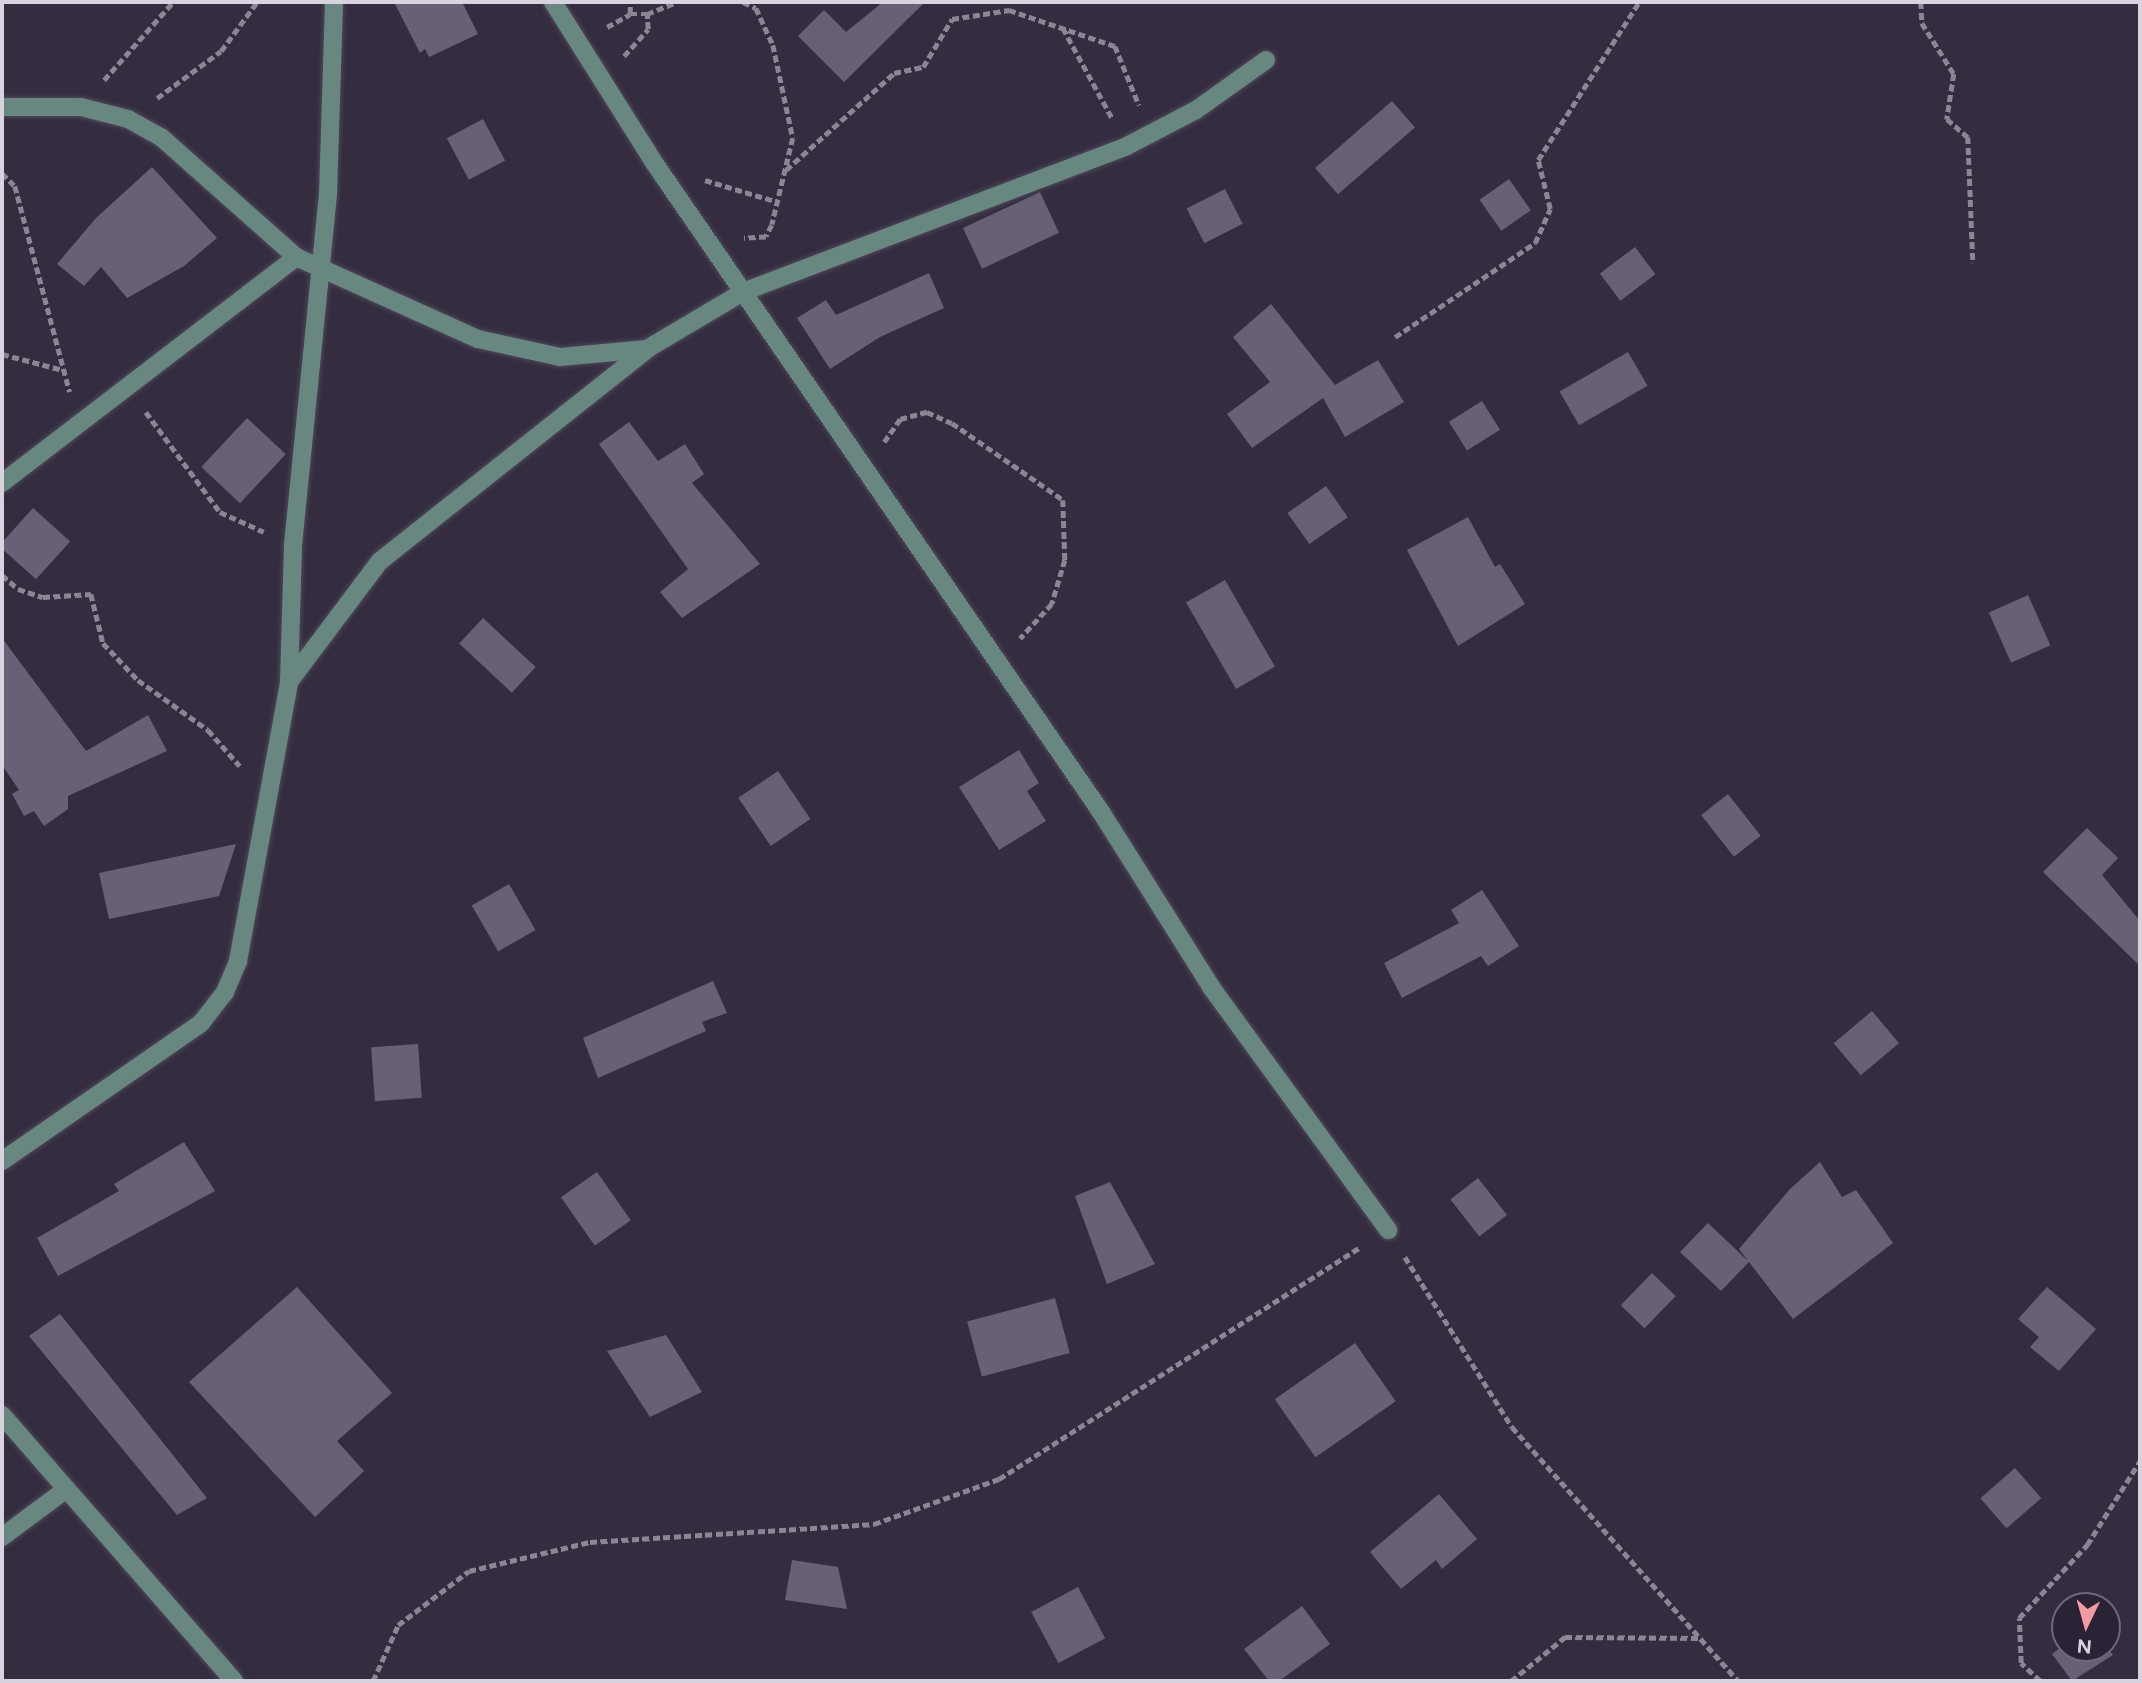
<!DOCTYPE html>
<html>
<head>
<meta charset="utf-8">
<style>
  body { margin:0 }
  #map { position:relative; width:2142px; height:1683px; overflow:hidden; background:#342d40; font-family:Figtree,sans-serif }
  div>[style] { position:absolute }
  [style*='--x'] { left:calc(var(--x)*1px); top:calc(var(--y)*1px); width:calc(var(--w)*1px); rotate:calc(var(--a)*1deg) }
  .building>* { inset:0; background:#686075; transform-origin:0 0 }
  .path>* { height:4.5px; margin-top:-2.25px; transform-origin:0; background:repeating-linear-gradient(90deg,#8b8594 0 7px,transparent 0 10.5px) }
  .roads { filter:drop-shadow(0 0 2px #4e4859) drop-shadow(0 0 2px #4e4859) }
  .minor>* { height:18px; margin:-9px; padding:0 9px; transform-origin:9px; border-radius:9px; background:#698781 }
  span { translate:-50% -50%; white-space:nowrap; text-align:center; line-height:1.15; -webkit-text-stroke:5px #2a2335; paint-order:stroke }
  .frame { position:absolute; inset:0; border:4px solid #d8d3df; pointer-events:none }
  .north { position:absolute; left:2051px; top:1592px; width:70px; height:70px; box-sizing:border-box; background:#2a2335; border:2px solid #706979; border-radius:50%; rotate:185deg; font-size:19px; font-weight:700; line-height:28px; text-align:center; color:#d8d3df }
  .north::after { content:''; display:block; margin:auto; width:24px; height:32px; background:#f49aa3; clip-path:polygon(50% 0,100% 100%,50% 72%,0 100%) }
</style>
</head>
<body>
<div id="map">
  <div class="building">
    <i style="clip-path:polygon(394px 2px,462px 2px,478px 34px,429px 57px,425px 49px,420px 53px)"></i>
    <i style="clip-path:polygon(883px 2px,925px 2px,844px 82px,798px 36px,824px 10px,846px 32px)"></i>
    <i style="left:1392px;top:101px;width:35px;height:102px;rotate:49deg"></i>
    <i style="left:483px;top:119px;width:47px;height:41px;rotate:62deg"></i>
    <i style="clip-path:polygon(152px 167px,217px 238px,184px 266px,127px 298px,101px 267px,84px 286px,57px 264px,96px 218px)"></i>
    <i style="left:1509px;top:179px;width:38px;height:36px;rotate:55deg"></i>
    <i style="left:1225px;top:189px;width:39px;height:43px;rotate:63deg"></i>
    <i style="left:1040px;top:192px;width:45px;height:85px;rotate:65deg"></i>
    <i style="left:1635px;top:247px;width:34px;height:44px;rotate:53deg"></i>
    <i style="clip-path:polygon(929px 273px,944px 308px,880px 337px,830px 369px,797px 318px,826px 300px,836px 315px)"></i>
    <i style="clip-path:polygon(1271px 304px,1335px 385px,1378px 360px,1404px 402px,1345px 437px,1323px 398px,1252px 448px,1227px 414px,1270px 382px,1233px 337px)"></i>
    <i style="left:1628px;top:352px;width:39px;height:79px;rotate:60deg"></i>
    <i style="left:1482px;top:401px;width:34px;height:39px;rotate:58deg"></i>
    <i style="left:247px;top:418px;width:53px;height:67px;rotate:43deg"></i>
    <i style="clip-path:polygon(629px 422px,658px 461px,685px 444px,704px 474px,692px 483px,760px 564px,682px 618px,660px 592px,688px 569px,599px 444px)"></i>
    <i style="left:1326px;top:486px;width:38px;height:47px;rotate:55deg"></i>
    <i style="left:33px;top:508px;width:50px;height:51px;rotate:42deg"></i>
    <i style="clip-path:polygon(1468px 517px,1495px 567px,1500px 564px,1525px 604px,1458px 646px,1407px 550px)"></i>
    <i style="left:1225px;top:580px;width:100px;height:45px;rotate:60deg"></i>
    <i style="left:2028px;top:595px;width:55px;height:43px;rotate:66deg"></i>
    <i style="left:483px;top:618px;width:72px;height:35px;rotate:43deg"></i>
    <i style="clip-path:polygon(2px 638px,86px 751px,148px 715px,167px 751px,68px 796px,68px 809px,44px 826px,34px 811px,24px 816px,12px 794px,19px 790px,2px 765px)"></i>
    <i style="clip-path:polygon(1019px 750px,1039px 783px,1027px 791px,1046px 821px,999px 850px,959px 787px)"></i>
    <i style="left:778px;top:771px;width:58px;height:48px;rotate:56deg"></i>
    <i style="left:1728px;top:794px;width:53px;height:34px;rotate:52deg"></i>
    <i style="clip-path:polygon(2087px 828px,2118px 858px,2102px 875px,2140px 921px,2140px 966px,2043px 872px)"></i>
    <i style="clip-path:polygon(236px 844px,219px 896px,109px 919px,99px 873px)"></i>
    <i style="left:509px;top:884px;width:53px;height:43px;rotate:60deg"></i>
    <i style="clip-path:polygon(1482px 890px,1519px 946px,1488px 966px,1481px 956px,1402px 998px,1384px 963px,1459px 923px,1451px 910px)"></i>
    <i style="clip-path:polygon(713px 981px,727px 1013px,702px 1022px,706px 1031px,598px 1078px,583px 1038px)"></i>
    <i style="left:1872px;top:1011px;width:42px;height:50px;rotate:50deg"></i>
    <i style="left:418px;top:1044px;width:54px;height:47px;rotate:86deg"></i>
    <i style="clip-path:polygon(184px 1142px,215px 1191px,58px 1276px,37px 1238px,119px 1191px,114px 1184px)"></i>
    <i style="clip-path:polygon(1820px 1162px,1842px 1197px,1856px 1190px,1893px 1243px,1793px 1319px,1749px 1262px,1721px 1291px,1680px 1252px,1708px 1223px,1748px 1261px,1739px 1249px,1790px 1189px)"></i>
    <i style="left:597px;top:1172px;width:59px;height:44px;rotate:55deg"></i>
    <i style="left:1478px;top:1178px;width:47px;height:35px;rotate:52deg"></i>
    <i style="clip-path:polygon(1110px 1182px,1155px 1264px,1107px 1284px,1075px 1196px)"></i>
    <i style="left:1652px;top:1273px;width:33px;height:45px;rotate:44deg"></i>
    <i style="clip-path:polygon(297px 1287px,392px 1393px,337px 1441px,364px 1471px,315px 1517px,189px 1382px)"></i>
    <i style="clip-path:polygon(2047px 1287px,2096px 1329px,2059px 1371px,2030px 1347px,2039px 1337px,2018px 1319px)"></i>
    <i style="left:1055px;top:1298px;width:57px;height:91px;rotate:75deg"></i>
    <i style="clip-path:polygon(60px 1314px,157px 1435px,207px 1498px,177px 1515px,29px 1336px)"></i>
    <i style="clip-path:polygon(666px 1335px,702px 1392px,650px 1417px,607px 1351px)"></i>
    <i style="left:1355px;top:1343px;width:71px;height:98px;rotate:55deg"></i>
    <i style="left:2015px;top:1468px;width:40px;height:46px;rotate:49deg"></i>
    <i style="clip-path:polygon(1439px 1494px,1477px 1539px,1442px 1569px,1436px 1560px,1401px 1589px,1370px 1552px)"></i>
    <i style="clip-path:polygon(792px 1560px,838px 1567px,847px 1609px,785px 1600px)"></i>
    <i style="left:1078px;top:1587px;width:58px;height:53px;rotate:62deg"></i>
    <i style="clip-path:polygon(1302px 1606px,1330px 1644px,1279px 1681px,1269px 1681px,1244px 1649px)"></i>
    <i style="clip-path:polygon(2065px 1644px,2107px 1647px,2113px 1655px,2072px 1681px,2052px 1654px)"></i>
  </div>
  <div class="path">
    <i style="--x:743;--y:2;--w:14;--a:25"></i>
    <i style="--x:756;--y:8;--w:41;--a:65.3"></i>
    <i style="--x:773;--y:45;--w:95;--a:77.9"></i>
    <i style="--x:793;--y:138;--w:89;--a:103.6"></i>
    <i style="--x:772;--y:225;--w:13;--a:117"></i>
    <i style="--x:766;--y:237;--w:22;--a:177"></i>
    <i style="--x:1921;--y:2;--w:21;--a:87"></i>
    <i style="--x:1922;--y:23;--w:60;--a:57.9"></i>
    <i style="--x:1954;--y:74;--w:46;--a:98.8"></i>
    <i style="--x:1947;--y:119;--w:28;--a:41"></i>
    <i style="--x:1968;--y:137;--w:126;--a:87.7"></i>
    <i style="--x:630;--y:14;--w:12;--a:-90"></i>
    <i style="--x:607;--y:27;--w:26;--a:-29"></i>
    <i style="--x:630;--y:14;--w:17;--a:0"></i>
    <i style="--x:647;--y:14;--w:31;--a:-22"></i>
    <i style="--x:1063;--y:28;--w:102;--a:61.4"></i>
    <i style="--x:624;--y:56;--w:36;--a:-48"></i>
    <i style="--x:648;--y:29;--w:15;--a:-94"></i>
    <i style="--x:104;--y:80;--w:104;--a:-48.5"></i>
    <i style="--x:157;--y:98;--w:79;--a:-36.3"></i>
    <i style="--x:221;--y:51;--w:61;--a:-53.7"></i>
    <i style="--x:786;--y:170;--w:145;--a:-41.9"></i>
    <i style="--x:894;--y:73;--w:30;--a:-12"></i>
    <i style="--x:923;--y:67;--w:56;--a:-58.9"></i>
    <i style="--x:952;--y:19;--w:58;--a:-9"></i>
    <i style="--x:1009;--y:10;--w:112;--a:18.8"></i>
    <i style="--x:1115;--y:46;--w:64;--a:67.9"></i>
    <i style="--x:2;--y:173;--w:18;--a:45"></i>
    <i style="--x:15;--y:186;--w:213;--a:75.1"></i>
    <i style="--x:705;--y:180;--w:76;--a:16.8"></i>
    <i style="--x:1395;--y:337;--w:169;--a:-33.9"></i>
    <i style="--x:1535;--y:243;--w:37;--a:-66"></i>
    <i style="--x:1550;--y:209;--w:50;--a:-103.8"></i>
    <i style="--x:1538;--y:160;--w:188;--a:-57.4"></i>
    <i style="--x:2;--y:354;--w:63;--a:14.7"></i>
    <i style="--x:146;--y:412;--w:124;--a:53.5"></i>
    <i style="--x:220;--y:512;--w:48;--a:24.4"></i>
    <i style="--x:884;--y:442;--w:28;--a:-55"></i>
    <i style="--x:900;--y:419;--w:28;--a:-15"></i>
    <i style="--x:927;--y:412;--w:27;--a:24"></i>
    <i style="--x:952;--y:423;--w:135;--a:34.7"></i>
    <i style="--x:1063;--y:500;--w:60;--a:88.1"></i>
    <i style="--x:1065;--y:560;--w:46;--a:106.5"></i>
    <i style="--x:1052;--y:604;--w:47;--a:132.4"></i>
    <i style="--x:2;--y:575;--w:21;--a:41"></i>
    <i style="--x:18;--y:589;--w:26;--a:18"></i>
    <i style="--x:43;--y:597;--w:48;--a:-3.6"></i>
    <i style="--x:91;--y:594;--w:50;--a:76.2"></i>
    <i style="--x:103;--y:643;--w:51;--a:46.6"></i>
    <i style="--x:138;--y:680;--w:86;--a:35.5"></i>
    <i style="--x:208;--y:730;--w:48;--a:48.4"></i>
    <i style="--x:1405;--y:1257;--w:201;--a:57.8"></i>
    <i style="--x:1512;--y:1427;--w:340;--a:48.3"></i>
    <i style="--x:373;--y:1681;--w:61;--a:-65.9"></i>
    <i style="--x:398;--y:1625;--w:89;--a:-37.3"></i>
    <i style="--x:469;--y:1571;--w:124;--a:-13.5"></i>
    <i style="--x:590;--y:1542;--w:285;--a:-3.6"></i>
    <i style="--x:874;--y:1524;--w:133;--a:-19.8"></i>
    <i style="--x:999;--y:1479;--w:429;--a:-32.7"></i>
    <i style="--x:1511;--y:1681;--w:70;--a:-39.2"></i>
    <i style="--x:1565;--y:1637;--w:136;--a:0.4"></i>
    <i style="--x:2040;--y:1681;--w:26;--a:-137"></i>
    <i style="--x:2021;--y:1663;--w:45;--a:-92.5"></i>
    <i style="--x:2019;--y:1618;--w:100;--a:-47"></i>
    <i style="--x:2087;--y:1545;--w:99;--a:-57.8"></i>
  </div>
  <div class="roads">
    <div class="minor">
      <i style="--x:553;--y:2;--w:191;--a:57.8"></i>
      <i style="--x:655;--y:164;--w:787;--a:55.46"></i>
      <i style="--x:1101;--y:812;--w:207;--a:57.8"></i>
      <i style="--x:1211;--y:987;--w:301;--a:53.9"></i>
      <i style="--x:2;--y:107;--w:79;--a:0"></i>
      <i style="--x:81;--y:107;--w:49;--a:14.3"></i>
      <i style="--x:128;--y:119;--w:39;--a:29"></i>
      <i style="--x:162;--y:138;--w:179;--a:41.6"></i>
      <i style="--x:296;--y:257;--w:200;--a:24.3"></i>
      <i style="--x:478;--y:339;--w:84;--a:12.4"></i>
      <i style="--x:560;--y:357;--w:87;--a:-5.3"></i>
      <i style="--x:2;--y:483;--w:371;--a:-37.5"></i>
      <i style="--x:289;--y:682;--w:137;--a:-88.3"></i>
      <i style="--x:293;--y:545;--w:353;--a:-84.3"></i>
      <i style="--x:328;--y:194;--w:192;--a:-88.2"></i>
      <i style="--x:2;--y:1161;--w:242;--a:-34.7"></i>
      <i style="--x:201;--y:1023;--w:39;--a:-52"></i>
      <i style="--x:225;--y:992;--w:34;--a:-67"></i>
      <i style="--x:238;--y:961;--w:284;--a:-79.6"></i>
      <i style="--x:289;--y:682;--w:151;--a:-53.1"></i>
      <i style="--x:380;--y:561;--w:341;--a:-38.4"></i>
      <i style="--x:647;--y:349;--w:112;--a:-30.7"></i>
      <i style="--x:743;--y:292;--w:409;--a:-20.8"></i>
      <i style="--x:1125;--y:147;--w:80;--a:-27.5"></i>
      <i style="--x:1196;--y:110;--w:86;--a:-35.5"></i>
      <i style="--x:2;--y:1415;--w:353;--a:48.9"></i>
      <i style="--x:2;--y:1537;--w:77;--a:-36.6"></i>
    </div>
  </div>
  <div class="frame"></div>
  <div class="north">N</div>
</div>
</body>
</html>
